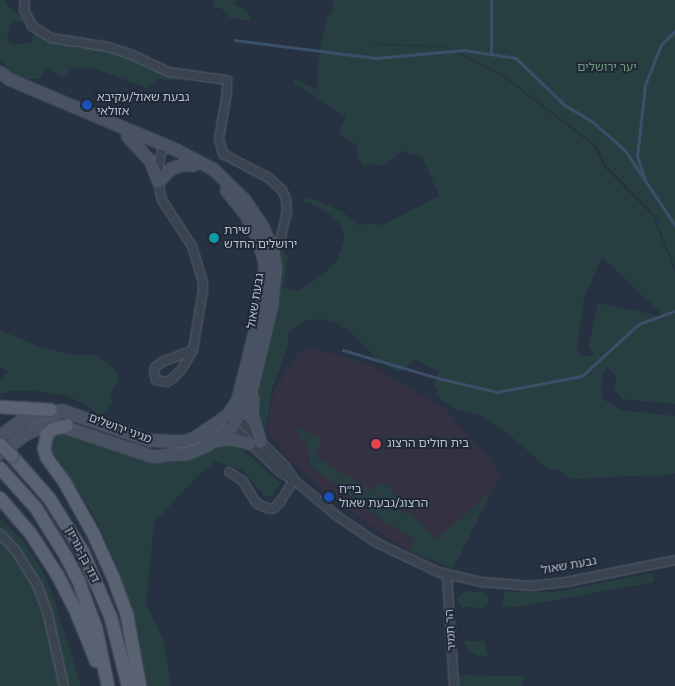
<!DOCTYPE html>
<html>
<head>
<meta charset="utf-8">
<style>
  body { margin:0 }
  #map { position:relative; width:675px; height:686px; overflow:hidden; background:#263141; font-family:Figtree,"Noto Sans Hebrew",sans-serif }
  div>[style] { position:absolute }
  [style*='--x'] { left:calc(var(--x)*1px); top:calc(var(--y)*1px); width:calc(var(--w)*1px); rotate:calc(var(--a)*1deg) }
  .medical>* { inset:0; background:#343242 }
  .green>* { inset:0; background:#283f42; transform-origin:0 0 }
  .stream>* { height:2.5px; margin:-1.25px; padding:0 1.25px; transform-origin:1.25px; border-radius:1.25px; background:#3c4f69 }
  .roads { filter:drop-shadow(0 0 1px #58616e) drop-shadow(0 0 1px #58616e) }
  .street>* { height:8px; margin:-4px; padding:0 4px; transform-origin:4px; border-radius:4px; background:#3a4350 }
  .secondary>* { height:11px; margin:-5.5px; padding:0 5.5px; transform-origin:5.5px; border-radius:5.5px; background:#485263 }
  .primary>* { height:12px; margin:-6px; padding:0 6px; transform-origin:6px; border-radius:6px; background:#586270 }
  .bridges { filter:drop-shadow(0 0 1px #444c5a) drop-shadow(0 0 1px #444c5a) }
  .primary-bridge>* { height:12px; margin:-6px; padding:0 6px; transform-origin:6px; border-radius:6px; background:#586270 }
  .dots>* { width:14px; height:14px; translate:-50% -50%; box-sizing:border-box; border:2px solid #1f2836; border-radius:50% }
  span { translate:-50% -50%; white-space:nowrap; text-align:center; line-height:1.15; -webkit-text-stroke:4px #1f2836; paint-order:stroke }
  .park-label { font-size:12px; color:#6e9b79 }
  .poi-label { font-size:12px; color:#b7bfcb }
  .left { translate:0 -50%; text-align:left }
  .street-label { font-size:12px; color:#b7bfcb }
</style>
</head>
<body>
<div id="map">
  <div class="medical">
    <i style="clip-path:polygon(315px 349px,369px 364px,444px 408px,502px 474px,453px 569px,409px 551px,376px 530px,320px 487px,288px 459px,267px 429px,274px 391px,299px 352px)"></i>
  </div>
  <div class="green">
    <i style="clip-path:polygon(0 0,5px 0,7px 5px,18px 15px,22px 16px,24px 23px,12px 20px,7px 39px,12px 44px,30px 43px,34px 32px,49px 40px,67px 43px,76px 49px,88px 45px,137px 59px,179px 80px,157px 79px,147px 88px,90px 67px,71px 69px,66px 78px,45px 68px,40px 79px,24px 79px,17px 76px,0 61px)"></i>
    <i style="clip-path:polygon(213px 0,236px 0,234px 4px,248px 12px,251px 21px,230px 18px,221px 8px,214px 8px)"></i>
    <i style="clip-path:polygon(evenodd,333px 0,675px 0,675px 268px,654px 214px,606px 165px,597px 146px,502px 74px,444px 46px,376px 44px,363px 36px,376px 45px,444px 47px,501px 75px,595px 147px,605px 168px,652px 215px,675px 272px,675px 404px,622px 399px,614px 389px,616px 376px,608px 368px,603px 372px,601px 389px,604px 400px,622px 410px,675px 416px,675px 473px,658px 477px,630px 476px,576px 479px,567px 477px,561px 471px,547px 468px,513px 438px,479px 415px,455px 409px,444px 402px,436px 395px,437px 390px,433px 388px,439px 371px,413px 359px,403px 371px,396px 371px,381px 362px,352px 334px,337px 323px,322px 319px,305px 321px,292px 330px,288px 335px,289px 343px,272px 389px,266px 430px,256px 402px,256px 387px,277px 253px,284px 238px,288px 240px,290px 244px,283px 251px,288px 256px,283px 288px,299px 291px,321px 276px,337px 260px,344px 242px,344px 234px,340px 225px,330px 214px,310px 203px,300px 201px,311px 198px,343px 212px,357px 225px,377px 223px,381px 226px,439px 196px,423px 158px,401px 151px,383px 166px,369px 163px,365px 167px,357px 159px,357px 145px,338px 135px,346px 117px,294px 83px,295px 79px,318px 90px,318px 61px,322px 38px,329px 14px,332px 14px,333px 0,602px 257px,665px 317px,598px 303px,588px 347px,595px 355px,582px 356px,577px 348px,584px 298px,602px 257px)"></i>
    <i style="clip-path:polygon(0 330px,38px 346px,72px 355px,98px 355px,113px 368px,119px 378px,109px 398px,114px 400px,102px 416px,86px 405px,66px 396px,35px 391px,10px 391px,0 395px,0 379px,8px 372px,0 367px)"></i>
    <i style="clip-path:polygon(295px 426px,322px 440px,315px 456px,370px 491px,382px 481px,398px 497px,394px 502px,405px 514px,409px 512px,436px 540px,491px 491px,453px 569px,409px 551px,416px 540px,384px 521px,310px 465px,308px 447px)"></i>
    <i style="clip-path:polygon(61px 434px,71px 435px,149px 462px,167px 463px,184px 460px,223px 443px,234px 443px,281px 483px,272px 496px,264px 496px,244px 471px,216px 461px,199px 474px,154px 523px,146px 604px,163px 639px,171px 686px,148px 686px,136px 619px,116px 563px,92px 512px,52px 450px,53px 438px)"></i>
    <i style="clip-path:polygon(0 519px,22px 540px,42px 570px,52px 593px,81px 686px,0 686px)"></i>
    <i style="clip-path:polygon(653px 573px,654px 582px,518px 607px,502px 606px,504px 592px,554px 592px)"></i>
    <i style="clip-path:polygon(467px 591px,483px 593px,488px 597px,488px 604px,484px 608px,463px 607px,459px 604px,457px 598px)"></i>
    <i style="clip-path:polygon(464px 641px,484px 641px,489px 657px,476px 655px,467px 648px)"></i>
    <i style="left:459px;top:675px;width:64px;height:11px;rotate:1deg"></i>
  </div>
  <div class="stream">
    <i style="--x:235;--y:40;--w:142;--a:7.3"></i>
    <i style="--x:376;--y:58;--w:88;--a:-5.2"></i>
    <i style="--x:464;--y:50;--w:53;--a:8.7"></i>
    <i style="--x:516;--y:58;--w:68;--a:43.8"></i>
    <i style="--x:565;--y:105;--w:31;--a:31"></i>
    <i style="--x:592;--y:121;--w:44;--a:41.3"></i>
    <i style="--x:625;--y:150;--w:90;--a:56.3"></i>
    <i style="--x:491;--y:53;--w:53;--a:-90"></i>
    <i style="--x:645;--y:179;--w:23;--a:-110"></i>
    <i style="--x:637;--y:157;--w:72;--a:-83.7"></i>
    <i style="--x:645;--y:85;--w:43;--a:-68.2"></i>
    <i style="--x:661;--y:45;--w:20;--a:-45"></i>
    <i style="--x:343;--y:350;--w:99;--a:16.4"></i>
    <i style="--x:438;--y:378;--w:61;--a:13.3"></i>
    <i style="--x:497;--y:392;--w:86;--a:-10.7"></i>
    <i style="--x:582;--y:376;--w:77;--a:-42.4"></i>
    <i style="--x:639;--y:324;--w:38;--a:-20"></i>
  </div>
  <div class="roads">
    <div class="street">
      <i style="--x:25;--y:0;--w:10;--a:96"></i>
      <i style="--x:24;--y:10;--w:18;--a:63"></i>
      <i style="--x:32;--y:26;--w:22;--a:32"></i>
      <i style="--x:51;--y:38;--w:58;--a:9"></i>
      <i style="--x:108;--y:47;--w:23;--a:18"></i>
      <i style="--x:130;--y:54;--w:43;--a:24.8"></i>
      <i style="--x:169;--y:72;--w:59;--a:7.9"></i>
      <i style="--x:227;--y:80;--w:13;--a:90"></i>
      <i style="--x:227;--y:93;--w:47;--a:99.9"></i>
      <i style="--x:219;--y:139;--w:16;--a:75"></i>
      <i style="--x:223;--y:154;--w:52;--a:27.6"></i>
      <i style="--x:269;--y:178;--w:18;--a:43"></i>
      <i style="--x:282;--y:190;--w:10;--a:66"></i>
      <i style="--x:286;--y:199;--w:12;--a:85"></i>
      <i style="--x:287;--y:211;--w:31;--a:103"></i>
      <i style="--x:280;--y:241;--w:13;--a:141"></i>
      <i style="--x:164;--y:144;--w:20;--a:105"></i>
      <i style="--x:159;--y:163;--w:29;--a:88"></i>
      <i style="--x:160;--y:192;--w:8;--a:76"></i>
      <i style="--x:162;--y:200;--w:55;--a:56.9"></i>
      <i style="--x:192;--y:246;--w:38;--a:73"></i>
      <i style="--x:203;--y:282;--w:8;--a:90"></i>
      <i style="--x:203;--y:290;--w:61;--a:99.5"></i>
      <i style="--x:193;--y:350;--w:22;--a:120"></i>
      <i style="--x:182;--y:369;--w:13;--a:135"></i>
      <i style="--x:173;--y:378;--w:7;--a:146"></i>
      <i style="--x:167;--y:382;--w:11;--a:-170"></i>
      <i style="--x:156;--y:380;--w:7;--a:-106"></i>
      <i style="--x:154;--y:373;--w:6;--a:-81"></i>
      <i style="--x:155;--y:367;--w:9;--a:-36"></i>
      <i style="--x:162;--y:362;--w:33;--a:-21"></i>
      <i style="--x:233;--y:418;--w:5;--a:11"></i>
      <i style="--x:238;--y:419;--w:66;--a:45"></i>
      <i style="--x:285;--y:466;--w:14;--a:56"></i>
      <i style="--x:230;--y:424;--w:69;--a:43.8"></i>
      <i style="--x:280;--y:472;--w:16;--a:30"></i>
      <i style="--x:294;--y:480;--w:56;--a:39.9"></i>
      <i style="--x:337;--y:516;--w:48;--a:34"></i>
      <i style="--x:377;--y:543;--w:68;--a:25.4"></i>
      <i style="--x:438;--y:572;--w:44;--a:13.1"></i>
      <i style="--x:481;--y:582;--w:51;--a:4.5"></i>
      <i style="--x:532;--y:586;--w:34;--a:-7"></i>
      <i style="--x:566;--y:582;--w:111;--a:-11.4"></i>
      <i style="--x:229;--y:472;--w:17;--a:33"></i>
      <i style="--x:243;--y:481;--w:26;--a:59"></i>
      <i style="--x:256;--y:503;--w:14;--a:25"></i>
      <i style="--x:269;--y:509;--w:5;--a:-11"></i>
      <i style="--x:274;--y:508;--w:8;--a:-45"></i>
      <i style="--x:280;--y:502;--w:26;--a:-58"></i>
      <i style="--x:0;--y:534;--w:23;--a:47"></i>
      <i style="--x:16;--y:551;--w:39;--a:58"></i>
      <i style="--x:37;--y:584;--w:33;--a:70"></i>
      <i style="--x:48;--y:615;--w:73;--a:77.3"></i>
      <i style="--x:447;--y:574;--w:112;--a:86.4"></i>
    </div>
    <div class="secondary">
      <i style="--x:0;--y:72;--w:11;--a:38"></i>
      <i style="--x:9;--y:79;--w:182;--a:22.9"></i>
      <i style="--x:177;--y:150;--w:41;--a:27.8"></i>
      <i style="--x:213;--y:169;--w:43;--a:44.1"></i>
      <i style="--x:244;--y:199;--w:30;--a:56"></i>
      <i style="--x:261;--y:224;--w:26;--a:65"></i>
      <i style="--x:272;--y:248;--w:20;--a:81"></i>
      <i style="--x:275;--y:268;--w:38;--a:96"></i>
      <i style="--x:271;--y:306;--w:98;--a:103.6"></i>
      <i style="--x:248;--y:401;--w:31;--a:122"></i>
      <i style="--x:232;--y:427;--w:29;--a:145"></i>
      <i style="--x:208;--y:444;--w:22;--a:156"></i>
      <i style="--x:188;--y:453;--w:36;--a:175"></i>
      <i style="--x:152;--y:456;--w:101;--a:-161.6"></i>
      <i style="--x:56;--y:424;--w:17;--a:170"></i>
      <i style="--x:39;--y:427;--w:16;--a:153"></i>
      <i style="--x:25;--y:434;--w:31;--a:143"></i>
      <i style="--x:127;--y:136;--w:34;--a:47"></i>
      <i style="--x:150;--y:161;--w:22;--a:68"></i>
      <i style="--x:158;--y:181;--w:18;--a:-45"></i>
      <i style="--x:171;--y:168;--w:14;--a:-17"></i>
      <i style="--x:184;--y:164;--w:9;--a:6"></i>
      <i style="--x:252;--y:397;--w:17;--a:90"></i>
      <i style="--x:252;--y:414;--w:29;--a:74"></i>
      <i style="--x:0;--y:435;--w:28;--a:-35"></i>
      <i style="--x:23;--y:419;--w:39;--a:-13"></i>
      <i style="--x:61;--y:410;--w:94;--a:18.6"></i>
      <i style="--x:150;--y:440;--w:33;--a:2"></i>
      <i style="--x:183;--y:441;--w:10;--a:-17"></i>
      <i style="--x:193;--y:438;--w:41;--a:-34.1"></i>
      <i style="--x:227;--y:415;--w:18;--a:-56"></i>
      <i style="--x:237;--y:400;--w:11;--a:-75"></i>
      <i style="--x:240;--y:389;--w:87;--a:-76"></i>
      <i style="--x:261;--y:305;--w:22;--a:-82"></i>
      <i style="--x:264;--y:283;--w:22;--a:-90"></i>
      <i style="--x:264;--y:261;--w:24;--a:-107"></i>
      <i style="--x:257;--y:238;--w:25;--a:-116"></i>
      <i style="--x:246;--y:215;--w:32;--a:-129"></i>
      <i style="--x:216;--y:440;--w:14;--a:-8"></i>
      <i style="--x:230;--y:438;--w:20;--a:15"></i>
    </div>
    <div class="primary">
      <i style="--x:0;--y:407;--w:51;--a:3.4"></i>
      <i style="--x:67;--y:426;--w:14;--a:168"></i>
      <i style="--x:53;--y:429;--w:8;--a:140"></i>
      <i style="--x:47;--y:434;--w:15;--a:101"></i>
      <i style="--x:44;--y:449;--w:9;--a:72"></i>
      <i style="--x:47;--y:458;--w:31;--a:54"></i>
      <i style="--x:65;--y:483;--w:57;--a:60.8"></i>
      <i style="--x:93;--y:533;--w:48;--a:65.6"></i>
      <i style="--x:113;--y:577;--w:40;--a:69.8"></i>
      <i style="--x:127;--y:615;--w:72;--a:79.6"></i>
      <i style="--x:12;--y:456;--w:56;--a:48.6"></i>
      <i style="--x:49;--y:498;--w:64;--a:57.8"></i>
      <i style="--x:83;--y:552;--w:72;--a:67"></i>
      <i style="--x:111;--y:618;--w:70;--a:76"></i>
      <i style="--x:0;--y:468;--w:54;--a:48"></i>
      <i style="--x:36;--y:508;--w:59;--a:58.2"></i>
      <i style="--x:67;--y:558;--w:27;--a:63"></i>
      <i style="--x:79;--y:582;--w:49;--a:69.7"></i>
      <i style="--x:96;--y:628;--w:59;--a:78.3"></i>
      <i style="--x:0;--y:498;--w:48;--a:49.3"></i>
      <i style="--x:31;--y:534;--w:50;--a:57.3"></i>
      <i style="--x:58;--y:576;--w:37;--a:63"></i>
      <i style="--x:75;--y:609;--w:56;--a:68"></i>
    </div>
  </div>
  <div class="bridges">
    <div class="primary-bridge">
      <i style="--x:0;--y:444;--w:17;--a:45"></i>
    </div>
  </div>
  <div class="dots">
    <i style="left:87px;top:105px;background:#1a4fb4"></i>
    <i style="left:214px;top:238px;background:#0f9aa8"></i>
    <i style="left:376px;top:444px;background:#e0444e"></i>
    <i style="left:329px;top:497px;background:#1a4fb4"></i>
  </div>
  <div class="park-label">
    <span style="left:607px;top:68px">יער ירושלים</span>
  </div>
  <div class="poi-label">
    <span class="left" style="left:97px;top:105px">גבעת שאול/עקיבא<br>אזולאי</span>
    <span class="left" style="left:224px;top:238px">שירת<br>ירושלים החדש</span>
    <span class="left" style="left:387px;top:444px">בית חולים הרצוג</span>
    <span class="left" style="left:339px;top:497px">בי״ח<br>הרצוג/גבעת שאול</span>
  </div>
  <div class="street-label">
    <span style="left:256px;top:301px;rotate:-81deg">גבעת שאול</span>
    <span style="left:120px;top:429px;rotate:20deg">מגיני ירושלים</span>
    <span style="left:82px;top:555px;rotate:63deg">דוד בן-גוריון</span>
    <span style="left:569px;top:566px;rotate:-10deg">גבעת שאול</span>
    <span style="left:451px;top:630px;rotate:-94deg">הר תמיר</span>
  </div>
</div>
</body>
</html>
